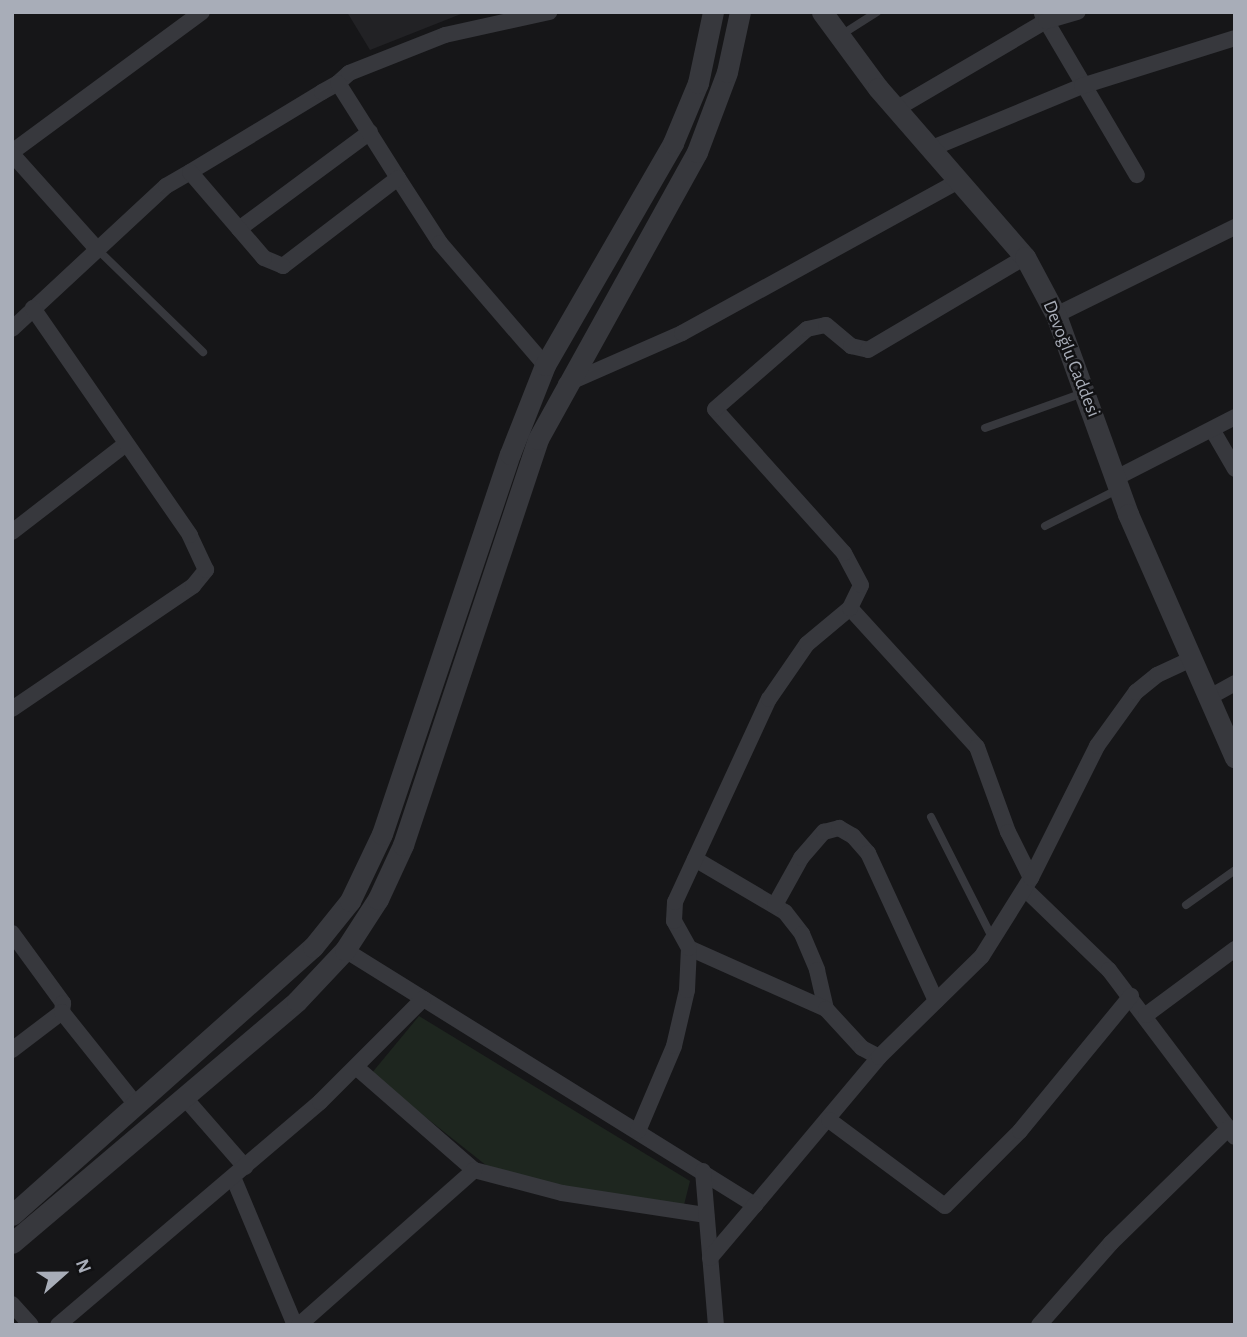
<!DOCTYPE html>
<html>
<head>
<meta charset="utf-8">
<style>
  body { margin:0 }
  #map { position:relative; width:1247px; height:1337px; overflow:hidden; background:#161618; font-family:"Alegreya Sans",sans-serif }
  div>[style] { position:absolute }
  [style*='--x'] { left:calc(var(--x)*1px); top:calc(var(--y)*1px); width:calc(var(--w)*1px); rotate:calc(var(--a)*1deg) }
  .built>* { inset:0; background:#222225 }
  .green>* { inset:0; background:#1e261f }
  .service>* { height:8px; margin:-4px; padding:0 4px; transform-origin:4px; border-radius:4px; background:#37383d }
  .minor>* { height:16px; margin:-8px; padding:0 8px; transform-origin:8px; border-radius:8px; background:#37383d }
  .tertiary>* { height:21px; margin:-10.5px; padding:0 10.5px; transform-origin:10.5px; border-radius:10.5px; background:#37383d }
  span { translate:-50% -50%; white-space:nowrap; text-align:center; line-height:1.15; -webkit-text-stroke:5px #111113; paint-order:stroke }
  .street-label { font-size:19px; color:#a8adb8 }
  .frame { position:absolute; inset:0; border:14px solid #a8adb8; pointer-events:none }
  .north { position:absolute; left:28px; top:1239px; width:70px; height:70px; -webkit-text-stroke:5px #111113; paint-order:stroke; rotate:69deg; font-size:19px; font-weight:700; line-height:28px; text-align:center; color:#a8adb8 }
  .north::after { content:''; display:block; margin:auto; width:24px; height:32px; background:#a8adb8; clip-path:polygon(50% 0,100% 100%,50% 72%,0 100%) }
</style>
</head>
<body>
<div id="map">
  <div class="built">
    <i style="clip-path:polygon(347px 12px,466px 12px,370px 50px)"></i>
  </div>
  <div class="green">
    <i style="clip-path:polygon(419px 1016px,690px 1181px,683px 1209px,553px 1185px,487px 1166px,371px 1074px)"></i>
  </div>
  <div class="service">
    <i style="--x:841;--y:35;--w:43;--a:-32.6"></i>
    <i style="--x:97;--y:249;--w:148;--a:44.2"></i>
    <i style="--x:985;--y:428;--w:104;--a:-19.7"></i>
    <i style="--x:1045;--y:526;--w:80;--a:-26.6"></i>
    <i style="--x:931;--y:817;--w:137;--a:63.1"></i>
    <i style="--x:1186;--y:905;--w:60;--a:-35.5"></i>
  </div>
  <div class="minor">
    <i style="--x:1042;--y:14;--w:187;--a:59.5"></i>
    <i style="--x:338;--y:83;--w:15;--a:-42"></i>
    <i style="--x:349;--y:73;--w:103;--a:-21.6"></i>
    <i style="--x:445;--y:35;--w:107;--a:-12.5"></i>
    <i style="--x:896;--y:109;--w:174;--a:-30.4"></i>
    <i style="--x:1046;--y:21;--w:33;--a:-16"></i>
    <i style="--x:930;--y:149;--w:165;--a:-22.5"></i>
    <i style="--x:1082;--y:86;--w:160;--a:-17.4"></i>
    <i style="--x:12;--y:152;--w:236;--a:-36.4"></i>
    <i style="--x:12;--y:154;--w:127;--a:48.2"></i>
    <i style="--x:398;--y:178;--w:77;--a:57.1"></i>
    <i style="--x:440;--y:243;--w:161;--a:49.3"></i>
    <i style="--x:239;--y:229;--w:163;--a:-36.5"></i>
    <i style="--x:1056;--y:315;--w:199;--a:-26.2"></i>
    <i style="--x:12;--y:329;--w:210;--a:-42.9"></i>
    <i style="--x:166;--y:186;--w:28;--a:-30"></i>
    <i style="--x:190;--y:172;--w:154;--a:-31.2"></i>
    <i style="--x:322;--y:92;--w:18;--a:-29"></i>
    <i style="--x:338;--y:83;--w:112;--a:57.7"></i>
    <i style="--x:398;--y:178;--w:145;--a:142.6"></i>
    <i style="--x:283;--y:266;--w:21;--a:-157"></i>
    <i style="--x:264;--y:258;--w:113;--a:-130.7"></i>
    <i style="--x:566;--y:384;--w:127;--a:-23.7"></i>
    <i style="--x:682;--y:333;--w:315;--a:-28.8"></i>
    <i style="--x:1213;--y:431;--w:44;--a:59.9"></i>
    <i style="--x:1116;--y:478;--w:134;--a:-27.1"></i>
    <i style="--x:12;--y:532;--w:144;--a:-37.7"></i>
    <i style="--x:850;--y:608;--w:188;--a:47.6"></i>
    <i style="--x:977;--y:747;--w:90;--a:70"></i>
    <i style="--x:1008;--y:832;--w:51;--a:63.4"></i>
    <i style="--x:1208;--y:698;--w:31;--a:-29"></i>
    <i style="--x:12;--y:709;--w:219;--a:-34.2"></i>
    <i style="--x:193;--y:586;--w:21;--a:-51"></i>
    <i style="--x:206;--y:570;--w:38;--a:-115"></i>
    <i style="--x:190;--y:535;--w:276;--a:-124.7"></i>
    <i style="--x:695;--y:859;--w:104;--a:30.5"></i>
    <i style="--x:785;--y:912;--w:28;--a:52"></i>
    <i style="--x:802;--y:934;--w:39;--a:67"></i>
    <i style="--x:817;--y:970;--w:40;--a:77"></i>
    <i style="--x:1025;--y:889;--w:117;--a:44"></i>
    <i style="--x:1109;--y:970;--w:209;--a:53"></i>
    <i style="--x:775;--y:905;--w:54;--a:-61"></i>
    <i style="--x:801;--y:858;--w:35;--a:-49"></i>
    <i style="--x:824;--y:832;--w:16;--a:-15"></i>
    <i style="--x:839;--y:828;--w:16;--a:30"></i>
    <i style="--x:853;--y:836;--w:23;--a:49"></i>
    <i style="--x:868;--y:853;--w:163;--a:65.3"></i>
    <i style="--x:12;--y:933;--w:87;--a:53.9"></i>
    <i style="--x:63;--y:1003;--w:9;--a:96"></i>
    <i style="--x:62;--y:1012;--w:63;--a:142.8"></i>
    <i style="--x:689;--y:948;--w:150;--a:24"></i>
    <i style="--x:826;--y:1009;--w:53;--a:47.3"></i>
    <i style="--x:862;--y:1048;--w:19;--a:28"></i>
    <i style="--x:345;--y:950;--w:483;--a:31.9"></i>
    <i style="--x:755;--y:1205;--w:193;--a:-50"></i>
    <i style="--x:879;--y:1057;--w:144;--a:-44.4"></i>
    <i style="--x:982;--y:956;--w:92;--a:-57.9"></i>
    <i style="--x:1031;--y:878;--w:148;--a:-63.4"></i>
    <i style="--x:1097;--y:746;--w:67;--a:-54.2"></i>
    <i style="--x:1136;--y:692;--w:27;--a:-39"></i>
    <i style="--x:1157;--y:675;--w:38;--a:-25"></i>
    <i style="--x:62;--y:1012;--w:120;--a:51.4"></i>
    <i style="--x:1146;--y:1015;--w:111;--a:-36.6"></i>
    <i style="--x:356;--y:1067;--w:157;--a:41.1"></i>
    <i style="--x:474;--y:1170;--w:91;--a:14.6"></i>
    <i style="--x:562;--y:1193;--w:146;--a:8.7"></i>
    <i style="--x:184;--y:1097;--w:93;--a:48.9"></i>
    <i style="--x:829;--y:1120;--w:144;--a:36.6"></i>
    <i style="--x:945;--y:1206;--w:106;--a:-45"></i>
    <i style="--x:1020;--y:1131;--w:175;--a:-50.6"></i>
    <i style="--x:638;--y:1131;--w:92;--a:-67"></i>
    <i style="--x:674;--y:1046;--w:57;--a:-76.9"></i>
    <i style="--x:687;--y:990;--w:42;--a:-87.3"></i>
    <i style="--x:689;--y:948;--w:31;--a:-119"></i>
    <i style="--x:674;--y:921;--w:19;--a:-87"></i>
    <i style="--x:675;--y:902;--w:224;--a:-65.2"></i>
    <i style="--x:769;--y:699;--w:67;--a:-55.4"></i>
    <i style="--x:807;--y:644;--w:56;--a:-39.9"></i>
    <i style="--x:850;--y:608;--w:25;--a:-64"></i>
    <i style="--x:861;--y:585;--w:36;--a:-118"></i>
    <i style="--x:844;--y:553;--w:193;--a:-131.9"></i>
    <i style="--x:715;--y:409;--w:122;--a:-41"></i>
    <i style="--x:807;--y:329;--w:19;--a:-12"></i>
    <i style="--x:826;--y:325;--w:33;--a:40"></i>
    <i style="--x:851;--y:346;--w:17;--a:13"></i>
    <i style="--x:868;--y:350;--w:182;--a:-30.6"></i>
    <i style="--x:703;--y:1171;--w:155;--a:85.2"></i>
    <i style="--x:233;--y:1177;--w:160;--a:67.3"></i>
    <i style="--x:710;--y:1258;--w:70;--a:-49.7"></i>
    <i style="--x:12;--y:1304;--w:28;--a:48"></i>
    <i style="--x:58;--y:1325;--w:344;--a:-40.4"></i>
    <i style="--x:320;--y:1102;--w:146;--a:-45"></i>
    <i style="--x:299;--y:1325;--w:234;--a:-41.5"></i>
    <i style="--x:1039;--y:1325;--w:109;--a:-48.7"></i>
    <i style="--x:1111;--y:1243;--w:165;--a:-44.3"></i>
  </div>
  <div class="tertiary">
    <i style="--x:822;--y:12;--w:94;--a:53.6"></i>
    <i style="--x:878;--y:88;--w:224;--a:49"></i>
    <i style="--x:1025;--y:257;--w:66;--a:61.9"></i>
    <i style="--x:1056;--y:315;--w:212;--a:70.1"></i>
    <i style="--x:1128;--y:514;--w:266;--a:66.3"></i>
    <i style="--x:12;--y:1215;--w:403;--a:-41.7"></i>
    <i style="--x:313;--y:947;--w:59;--a:-51.2"></i>
    <i style="--x:350;--y:901;--w:74;--a:-64.5"></i>
    <i style="--x:382;--y:834;--w:401;--a:-71.4"></i>
    <i style="--x:510;--y:454;--w:96;--a:-68.5"></i>
    <i style="--x:545;--y:365;--w:256;--a:-60"></i>
    <i style="--x:673;--y:143;--w:65;--a:-67.4"></i>
    <i style="--x:698;--y:83;--w:73;--a:-78.1"></i>
    <i style="--x:12;--y:1243;--w:374;--a:-40.3"></i>
    <i style="--x:297;--y:1001;--w:70;--a:-46.7"></i>
    <i style="--x:345;--y:950;--w:61;--a:-57.1"></i>
    <i style="--x:378;--y:899;--w:60;--a:-65.2"></i>
    <i style="--x:403;--y:845;--w:428;--a:-71.6"></i>
    <i style="--x:538;--y:439;--w:328;--a:-61"></i>
    <i style="--x:697;--y:152;--w:85;--a:-69.4"></i>
    <i style="--x:727;--y:72;--w:61;--a:-77.8"></i>
  </div>
  <div class="street-label">
    <span style="left:1071px;top:359px;rotate:68deg">Devoğlu Caddesi</span>
  </div>
  <div class="frame"></div>
  <div class="north">N</div>
</div>
</body>
</html>
